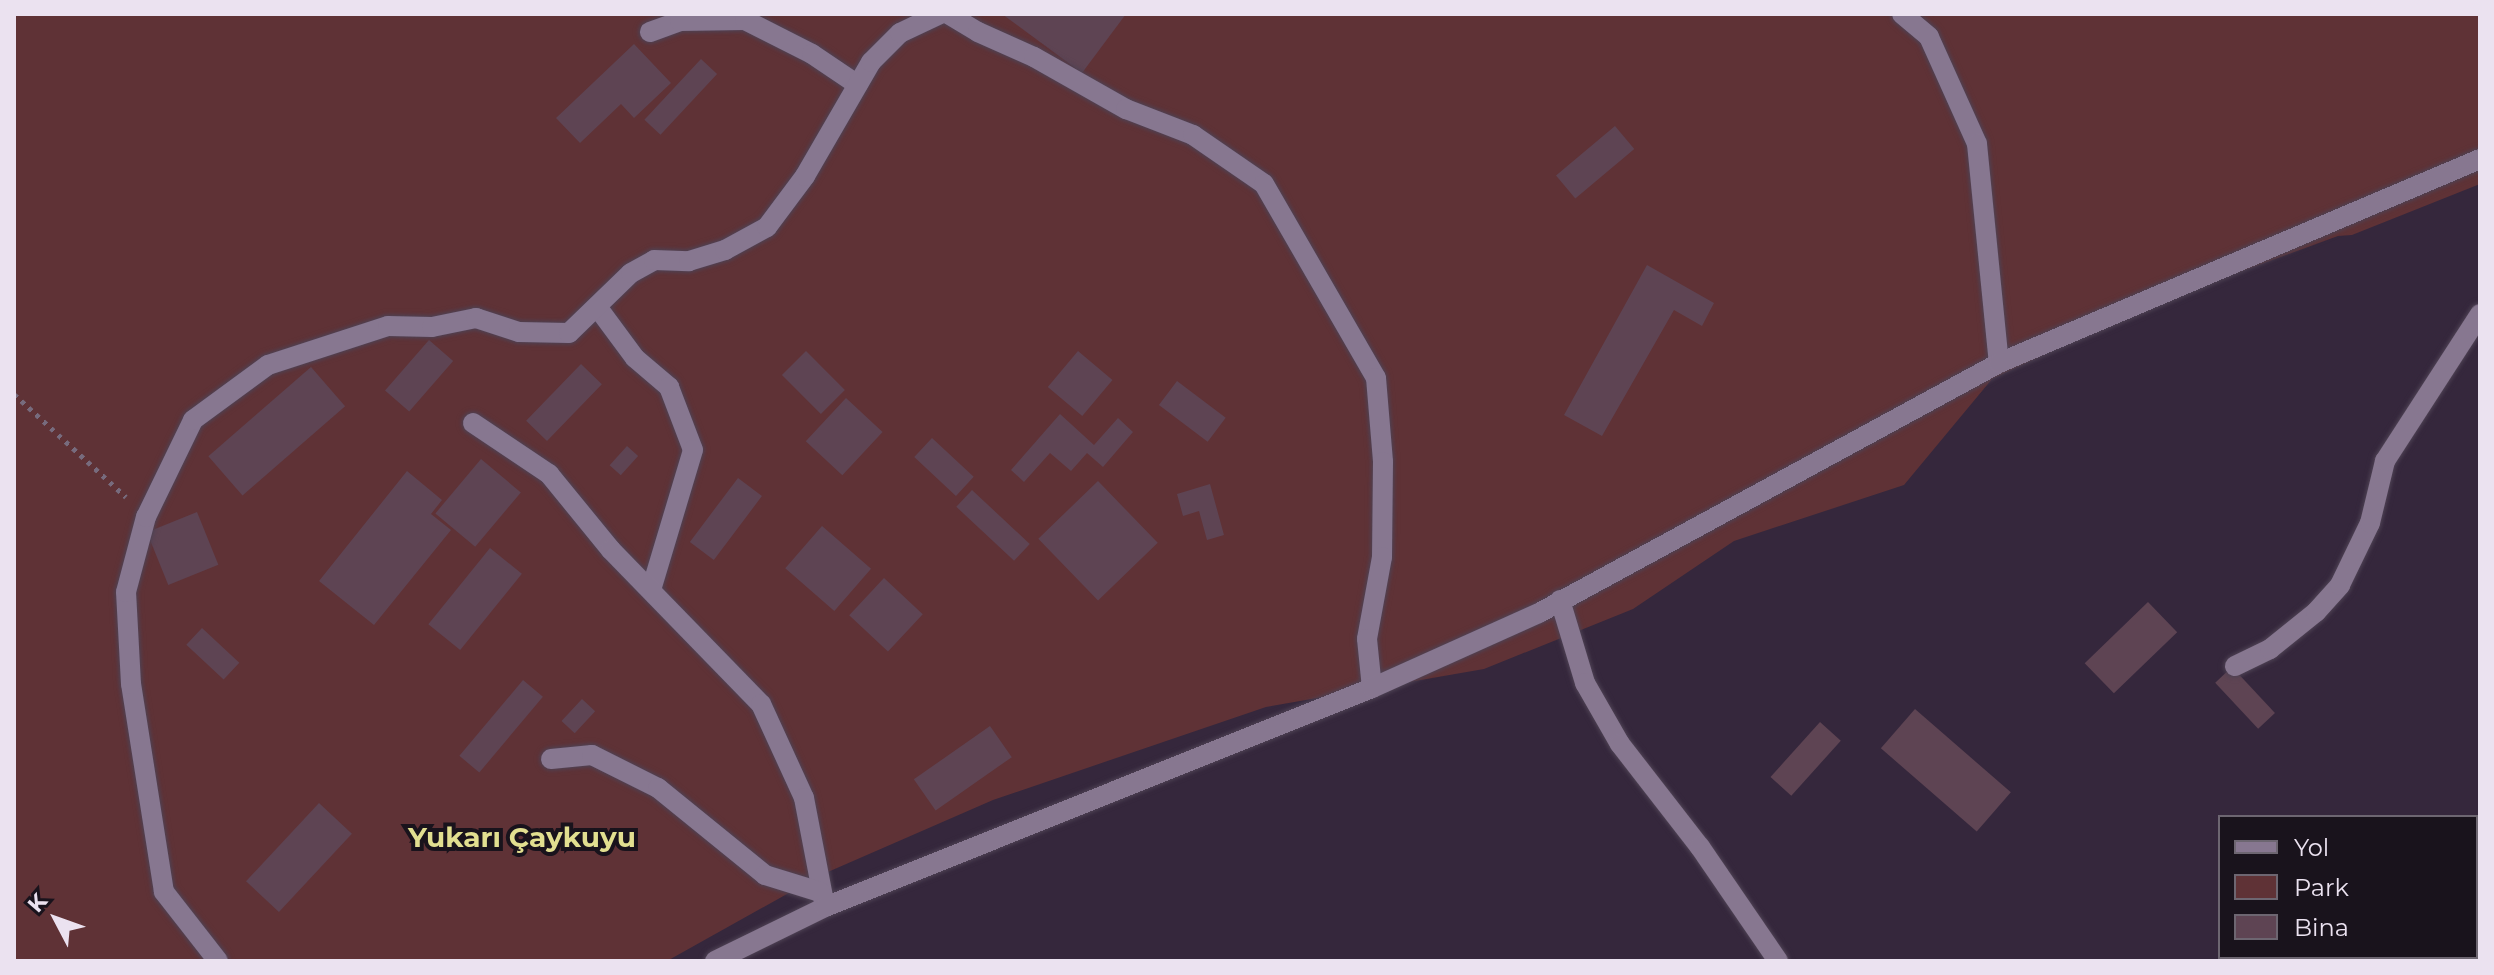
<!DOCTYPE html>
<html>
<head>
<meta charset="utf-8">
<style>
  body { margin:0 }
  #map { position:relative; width:2494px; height:975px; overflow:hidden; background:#35273c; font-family:Montserrat,sans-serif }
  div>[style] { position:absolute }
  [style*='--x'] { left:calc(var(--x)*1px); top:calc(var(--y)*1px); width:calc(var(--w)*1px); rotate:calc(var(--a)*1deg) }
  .green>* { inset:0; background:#5f3236 }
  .building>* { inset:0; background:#5e4453; transform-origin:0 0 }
  .path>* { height:5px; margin-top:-2.5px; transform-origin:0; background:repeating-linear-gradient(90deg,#776b7d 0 4px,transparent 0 10px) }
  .roads { filter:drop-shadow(0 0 2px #4e4254) drop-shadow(0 0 2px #4e4254) }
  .minor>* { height:20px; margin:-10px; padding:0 10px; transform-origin:10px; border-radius:10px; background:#877790 }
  span { translate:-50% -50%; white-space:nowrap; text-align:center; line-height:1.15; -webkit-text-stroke:8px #19131c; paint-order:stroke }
  .quarter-label { font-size:28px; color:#e2df90; font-weight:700 }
  .frame { position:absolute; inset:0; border:16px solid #ebe2f0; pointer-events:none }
  .legend { position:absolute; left:2218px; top:815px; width:260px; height:144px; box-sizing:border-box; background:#19131c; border:2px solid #6d6671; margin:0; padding:10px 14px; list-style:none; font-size:24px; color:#ebe2f0 }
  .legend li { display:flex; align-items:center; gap:16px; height:40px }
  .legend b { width:40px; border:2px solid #6d6671 }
  .north { position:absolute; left:16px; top:879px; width:80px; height:80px; -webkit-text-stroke:6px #19131c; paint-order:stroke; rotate:311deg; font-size:22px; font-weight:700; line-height:32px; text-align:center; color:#ebe2f0 }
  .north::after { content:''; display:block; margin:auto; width:28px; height:36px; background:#ebe2f0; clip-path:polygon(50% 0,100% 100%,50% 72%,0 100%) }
</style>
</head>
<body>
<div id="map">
  <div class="green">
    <i style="clip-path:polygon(14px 14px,2480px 14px,2480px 184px,2352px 235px,2338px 236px,2147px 306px,1992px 379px,1904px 485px,1734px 541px,1633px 609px,1484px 669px,1266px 707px,993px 800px,821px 875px,667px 961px,14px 961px)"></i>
  </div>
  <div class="building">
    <i style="clip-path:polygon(1002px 14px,1126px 14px,1082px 73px)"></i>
    <i style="clip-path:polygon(634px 44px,671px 83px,634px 118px,621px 104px,580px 143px,556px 118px)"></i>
    <i style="left:701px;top:59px;width:22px;height:83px;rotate:43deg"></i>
    <i style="left:1615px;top:126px;width:30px;height:77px;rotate:50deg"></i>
    <i style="clip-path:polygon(1647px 265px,1714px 303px,1702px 326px,1674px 310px,1602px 436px,1564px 415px)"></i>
    <i style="left:429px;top:340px;width:32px;height:67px;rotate:41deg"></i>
    <i style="left:806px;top:351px;width:55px;height:34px;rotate:45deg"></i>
    <i style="left:1078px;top:351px;width:45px;height:47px;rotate:40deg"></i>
    <i style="left:581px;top:364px;width:29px;height:79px;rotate:44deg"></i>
    <i style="left:311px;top:367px;width:52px;height:136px;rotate:49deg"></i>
    <i style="left:1177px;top:381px;width:61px;height:30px;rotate:37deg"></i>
    <i style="left:846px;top:398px;width:50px;height:59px;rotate:43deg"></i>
    <i style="clip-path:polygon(1060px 414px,1094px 445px,1118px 418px,1133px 432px,1103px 467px,1087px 453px,1071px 471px,1050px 453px,1024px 482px,1011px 470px)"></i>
    <i style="left:932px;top:438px;width:57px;height:26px;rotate:43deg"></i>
    <i style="left:627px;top:446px;width:15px;height:26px;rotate:42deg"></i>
    <i style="left:481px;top:459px;width:52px;height:71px;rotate:40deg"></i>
    <i style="clip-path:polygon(407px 471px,442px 500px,431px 514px,451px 530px,374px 625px,319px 581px)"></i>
    <i style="left:738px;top:478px;width:30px;height:80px;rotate:37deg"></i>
    <i style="left:1098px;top:481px;width:86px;height:83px;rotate:46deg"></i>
    <i style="clip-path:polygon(1210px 484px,1224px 535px,1207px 540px,1199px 511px,1183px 516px,1177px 494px)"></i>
    <i style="left:972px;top:490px;width:79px;height:23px;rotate:43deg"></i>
    <i style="left:197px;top:512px;width:57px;height:54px;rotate:68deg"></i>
    <i style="left:822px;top:526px;width:65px;height:56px;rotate:41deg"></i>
    <i style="left:490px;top:548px;width:41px;height:98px;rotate:39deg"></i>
    <i style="left:884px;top:578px;width:53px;height:51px;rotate:43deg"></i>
    <i style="left:2148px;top:602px;width:42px;height:88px;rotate:46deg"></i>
    <i style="left:202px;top:628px;width:51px;height:23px;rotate:43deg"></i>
    <i style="left:2232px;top:667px;width:63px;height:23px;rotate:47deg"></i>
    <i style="left:523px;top:680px;width:26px;height:99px;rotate:40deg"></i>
    <i style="left:582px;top:699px;width:18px;height:30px;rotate:43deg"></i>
    <i style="left:1915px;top:709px;width:127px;height:52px;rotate:41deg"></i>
    <i style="left:1820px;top:722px;width:28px;height:74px;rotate:42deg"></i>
    <i style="left:990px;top:726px;width:38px;height:93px;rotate:55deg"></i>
    <i style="left:319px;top:803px;width:45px;height:107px;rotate:43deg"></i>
  </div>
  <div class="path">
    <i style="--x:14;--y:394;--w:152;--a:42.6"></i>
  </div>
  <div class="roads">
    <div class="minor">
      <i style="--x:948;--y:14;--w:35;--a:31"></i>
      <i style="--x:978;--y:32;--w:61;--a:24.1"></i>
      <i style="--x:1034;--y:57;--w:106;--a:29.5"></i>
      <i style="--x:1126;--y:109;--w:72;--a:21.2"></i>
      <i style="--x:1193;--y:135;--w:86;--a:34.6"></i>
      <i style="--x:1264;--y:184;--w:224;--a:60"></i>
      <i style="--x:1376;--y:378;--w:84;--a:85.2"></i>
      <i style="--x:1383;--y:462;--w:95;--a:90.6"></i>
      <i style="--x:1382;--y:557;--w:83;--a:100.4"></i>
      <i style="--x:1367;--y:639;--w:49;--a:84.2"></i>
      <i style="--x:1902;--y:14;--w:35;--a:40"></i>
      <i style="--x:1929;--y:37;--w:117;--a:65.8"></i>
      <i style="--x:1977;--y:144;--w:220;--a:84.3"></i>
      <i style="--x:650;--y:32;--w:32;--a:-20"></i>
      <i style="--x:680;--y:21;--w:65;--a:-0.9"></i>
      <i style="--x:745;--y:20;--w:75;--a:26.9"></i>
      <i style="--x:812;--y:54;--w:55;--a:34"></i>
      <i style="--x:598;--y:308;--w:62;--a:53.5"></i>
      <i style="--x:635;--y:358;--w:45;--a:40.5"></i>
      <i style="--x:669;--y:387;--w:67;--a:69.1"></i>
      <i style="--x:693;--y:450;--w:146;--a:106.7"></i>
      <i style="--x:473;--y:423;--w:92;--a:33.9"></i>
      <i style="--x:549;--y:474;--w:98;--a:50.8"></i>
      <i style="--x:611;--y:550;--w:215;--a:45.8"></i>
      <i style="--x:761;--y:704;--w:103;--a:65.4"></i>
      <i style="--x:804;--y:798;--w:111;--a:79.1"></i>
      <i style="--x:1560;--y:600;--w:87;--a:73.2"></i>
      <i style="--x:1585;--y:683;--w:70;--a:60.2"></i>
      <i style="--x:1620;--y:744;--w:130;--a:52.2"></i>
      <i style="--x:1700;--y:847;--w:138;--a:55.6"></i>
      <i style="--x:2235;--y:666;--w:39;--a:-26"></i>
      <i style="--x:2270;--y:649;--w:59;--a:-38.8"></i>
      <i style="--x:2316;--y:612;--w:36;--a:-48"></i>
      <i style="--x:2340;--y:585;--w:69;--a:-64.2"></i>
      <i style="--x:2370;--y:523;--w:64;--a:-76.4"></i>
      <i style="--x:2385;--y:461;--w:175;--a:-57.1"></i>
      <i style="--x:551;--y:759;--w:41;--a:-5.6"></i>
      <i style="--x:592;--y:755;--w:74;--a:26.6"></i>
      <i style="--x:658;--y:788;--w:138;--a:39.1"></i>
      <i style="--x:765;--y:875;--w:58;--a:17.2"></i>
      <i style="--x:218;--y:961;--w:88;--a:-128"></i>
      <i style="--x:164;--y:892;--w:211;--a:-99"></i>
      <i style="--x:131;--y:684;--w:92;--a:-93.1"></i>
      <i style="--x:126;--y:592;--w:78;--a:-75.1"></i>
      <i style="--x:146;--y:517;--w:108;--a:-64.1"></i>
      <i style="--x:193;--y:420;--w:93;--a:-36.3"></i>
      <i style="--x:268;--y:365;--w:126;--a:-18"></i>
      <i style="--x:388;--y:326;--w:44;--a:1.3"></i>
      <i style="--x:432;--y:327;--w:45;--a:-11.6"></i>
      <i style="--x:476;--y:318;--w:45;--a:18"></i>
      <i style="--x:519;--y:332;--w:50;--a:1.1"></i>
      <i style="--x:569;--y:333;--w:86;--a:-44.1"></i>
      <i style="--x:631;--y:273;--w:26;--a:-29"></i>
      <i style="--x:654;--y:260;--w:35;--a:2"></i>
      <i style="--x:689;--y:261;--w:38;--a:-17"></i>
      <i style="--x:725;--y:250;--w:48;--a:-28.7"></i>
      <i style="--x:767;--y:227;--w:64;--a:-53.3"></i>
      <i style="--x:805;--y:176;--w:132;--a:-59.9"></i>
      <i style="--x:871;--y:62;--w:41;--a:-45"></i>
      <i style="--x:900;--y:33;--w:44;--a:-25.4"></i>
      <i style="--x:715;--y:961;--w:123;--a:-26.1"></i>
      <i style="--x:825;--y:907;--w:589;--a:-21.82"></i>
      <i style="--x:1372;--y:688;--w:183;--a:-24.2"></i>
      <i style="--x:1539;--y:613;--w:524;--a:-28.52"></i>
      <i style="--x:1999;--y:363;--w:522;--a:-22.98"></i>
    </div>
  </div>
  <div class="quarter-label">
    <span style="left:522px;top:837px">Yukarı Çaykuyu</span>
  </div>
  <div class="frame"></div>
  <ul class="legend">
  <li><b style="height:10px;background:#877790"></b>Yol</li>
  <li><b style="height:22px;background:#5f3236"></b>Park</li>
  <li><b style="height:22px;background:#5e4453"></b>Bina</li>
  </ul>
  <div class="north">K</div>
</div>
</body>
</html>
